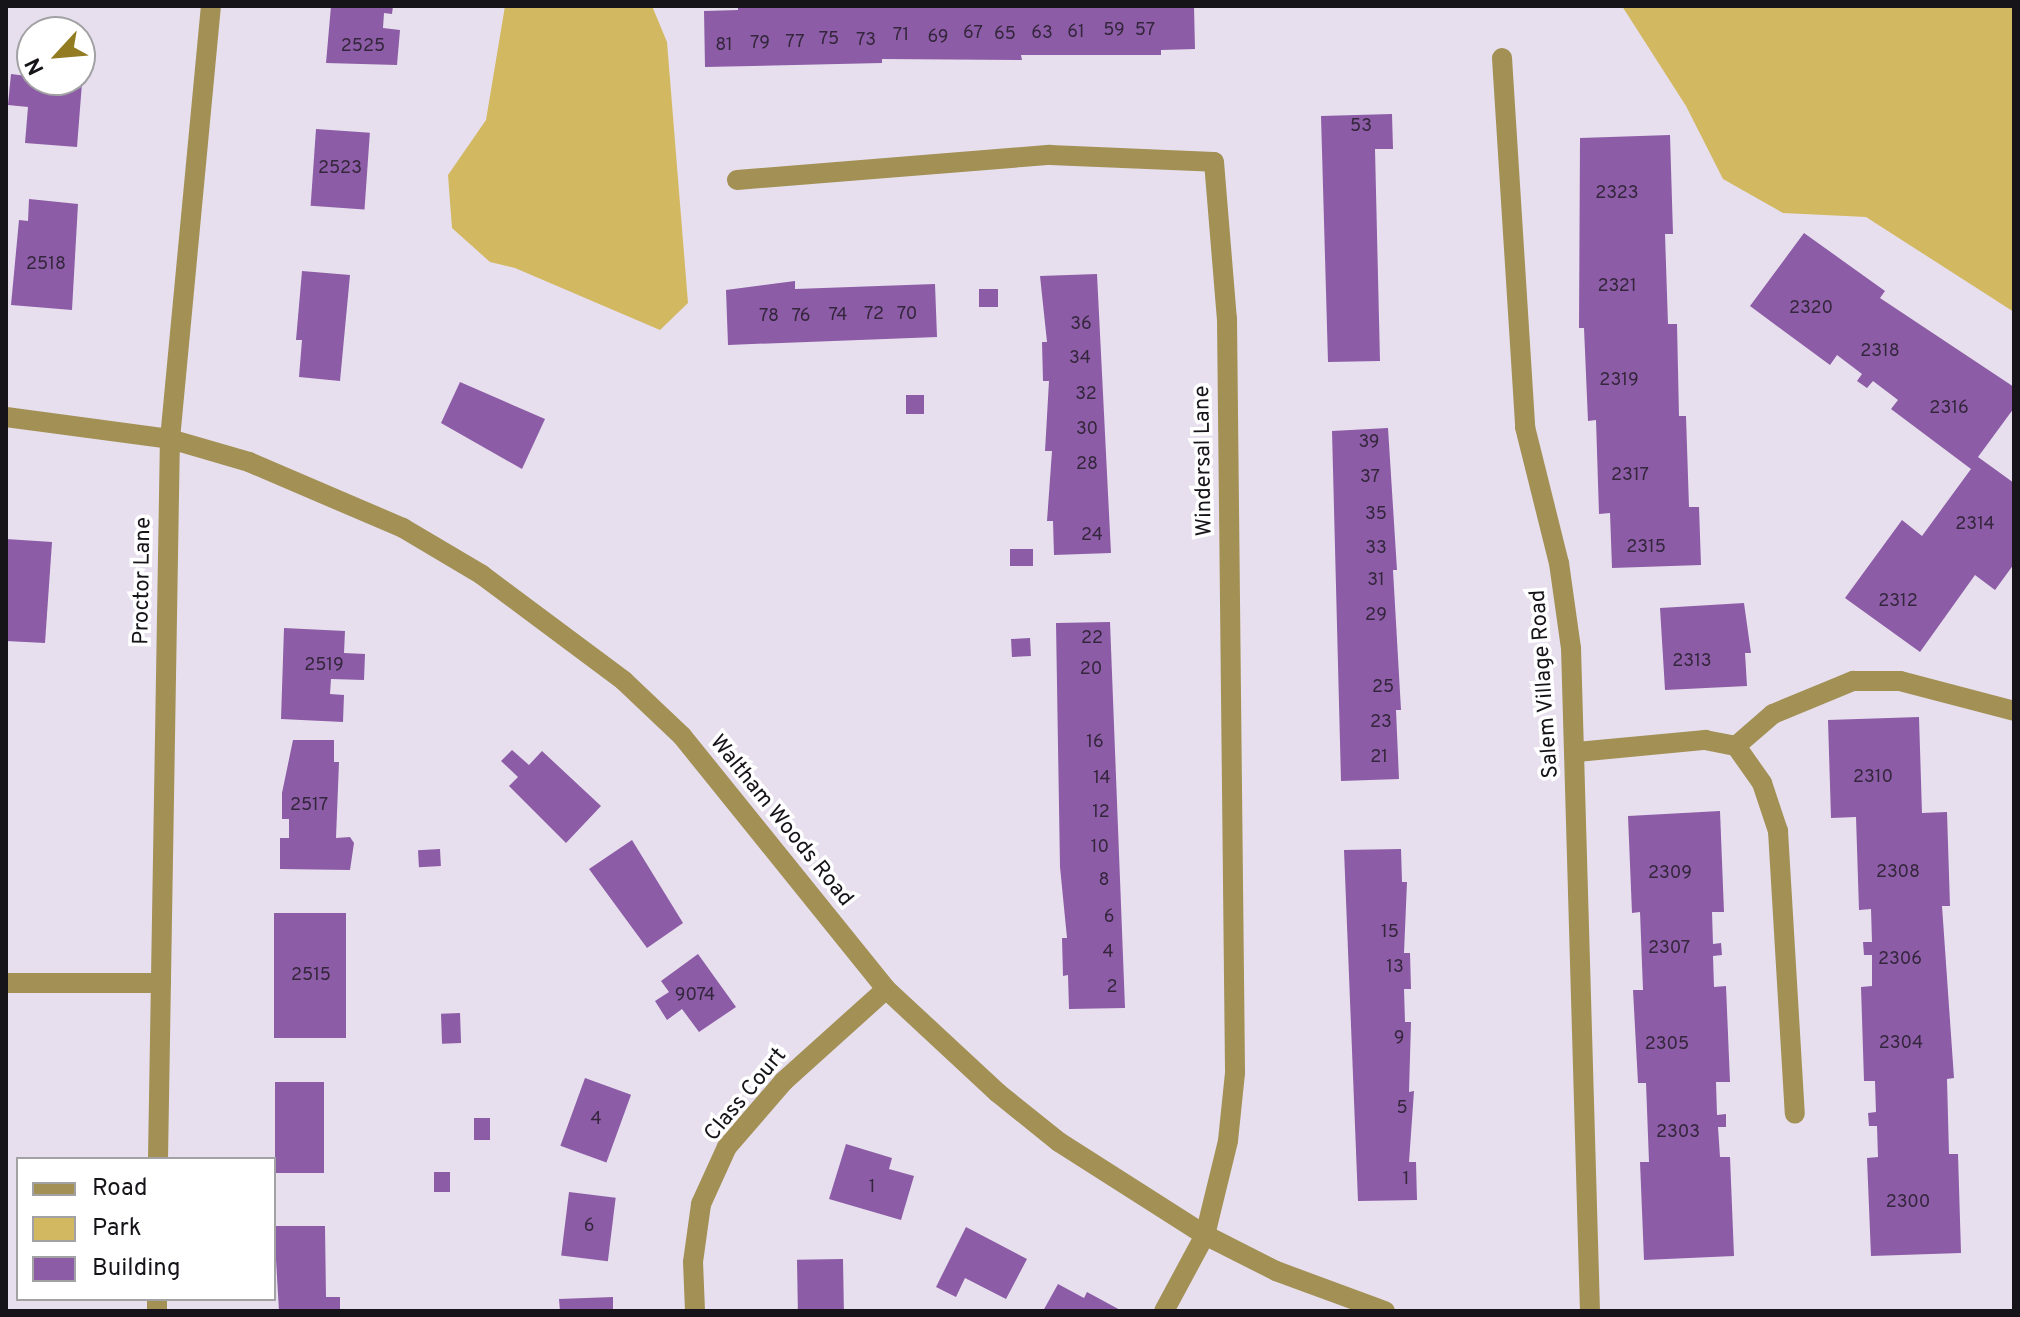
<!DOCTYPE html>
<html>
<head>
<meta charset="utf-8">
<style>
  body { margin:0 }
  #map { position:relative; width:2020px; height:1317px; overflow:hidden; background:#e7dfed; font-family:Overpass,sans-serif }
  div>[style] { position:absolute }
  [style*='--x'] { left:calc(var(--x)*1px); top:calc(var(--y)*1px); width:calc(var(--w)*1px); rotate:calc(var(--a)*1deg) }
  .green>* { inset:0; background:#d2b861 }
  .building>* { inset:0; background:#8c5ca6; transform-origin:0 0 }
  .minor>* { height:20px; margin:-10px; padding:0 10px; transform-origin:10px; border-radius:10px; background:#a29055 }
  span { translate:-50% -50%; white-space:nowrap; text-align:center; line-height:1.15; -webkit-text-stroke:7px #fff; paint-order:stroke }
  .number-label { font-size:18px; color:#34263c }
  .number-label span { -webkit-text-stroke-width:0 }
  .street-label { font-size:22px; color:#171419 }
  .frame { position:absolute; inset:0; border:8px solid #171419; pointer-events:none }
  .legend { position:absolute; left:16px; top:1157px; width:260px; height:144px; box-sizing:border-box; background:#fff; border:2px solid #a2a1a3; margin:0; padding:10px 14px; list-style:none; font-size:24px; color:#171419 }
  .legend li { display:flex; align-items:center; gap:16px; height:40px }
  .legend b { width:40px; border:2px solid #a2a1a3 }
  .north { position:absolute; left:16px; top:16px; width:80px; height:80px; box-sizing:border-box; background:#fff; border:2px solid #a2a1a3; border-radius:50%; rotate:244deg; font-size:22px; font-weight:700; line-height:32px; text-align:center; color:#171419 }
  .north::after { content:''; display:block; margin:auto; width:28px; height:36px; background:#937b22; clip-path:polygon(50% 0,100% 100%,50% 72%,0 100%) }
</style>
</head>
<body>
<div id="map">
  <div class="green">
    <i style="clip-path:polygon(505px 6px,652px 6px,667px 42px,688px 303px,660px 330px,515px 268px,490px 262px,452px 228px,448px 175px,486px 120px)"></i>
    <i style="clip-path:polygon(1622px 6px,2014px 6px,2014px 312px,1866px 217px,1783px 213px,1723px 179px,1686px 106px)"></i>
  </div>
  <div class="building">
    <i style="clip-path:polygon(331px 6px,393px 6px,392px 14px,384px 13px,383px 28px,400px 30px,397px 65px,326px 63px)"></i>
    <i style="clip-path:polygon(738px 6px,1194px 6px,1195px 49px,1161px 50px,1161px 55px,1021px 55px,1022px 60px,882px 59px,882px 63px,705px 67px,704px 11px,738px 10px)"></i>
    <i style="clip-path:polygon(11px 74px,82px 83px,77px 147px,25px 143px,28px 107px,8px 105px)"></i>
    <i style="clip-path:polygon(1392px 114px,1393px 149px,1375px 149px,1380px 361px,1328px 362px,1321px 116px)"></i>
    <i style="left:316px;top:129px;width:54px;height:77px;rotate:4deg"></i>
    <i style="clip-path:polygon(1670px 135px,1673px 234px,1665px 234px,1668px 324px,1677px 324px,1679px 416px,1686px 416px,1689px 507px,1699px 507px,1701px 565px,1612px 568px,1610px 513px,1599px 514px,1596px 420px,1588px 421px,1584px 328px,1579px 328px,1580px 138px)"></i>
    <i style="clip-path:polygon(29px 199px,78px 204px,72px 310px,11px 305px,19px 220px,28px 221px)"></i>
    <i style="clip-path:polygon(1804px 233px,1885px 291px,1880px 298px,2014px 387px,2014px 408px,1978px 457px,2014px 483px,2014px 564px,1995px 590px,1975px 575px,1920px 652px,1845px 598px,1902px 520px,1922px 536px,1971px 469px,1891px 409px,1898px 400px,1873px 381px,1867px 388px,1857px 381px,1862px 374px,1837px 355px,1830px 365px,1750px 306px)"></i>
    <i style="clip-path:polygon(302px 271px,350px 275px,340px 381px,299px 377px,302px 340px,296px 340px)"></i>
    <i style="clip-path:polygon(1097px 274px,1111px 553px,1054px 555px,1053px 521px,1047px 521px,1052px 451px,1045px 451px,1049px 381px,1043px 381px,1042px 342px,1047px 342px,1040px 276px)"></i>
    <i style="clip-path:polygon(795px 281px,795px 289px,935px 284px,937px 337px,728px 345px,726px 290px)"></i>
    <i style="left:998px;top:289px;width:18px;height:19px;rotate:90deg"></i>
    <i style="clip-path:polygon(460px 382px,545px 419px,522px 469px,441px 423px)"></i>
    <i style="left:906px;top:395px;width:18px;height:19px"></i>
    <i style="clip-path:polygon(1388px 428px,1397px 570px,1393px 570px,1401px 710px,1396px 710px,1399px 779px,1341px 781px,1332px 431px)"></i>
    <i style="clip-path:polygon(6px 539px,52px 542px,45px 643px,6px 641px)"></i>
    <i style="left:1010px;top:549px;width:23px;height:17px"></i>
    <i style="clip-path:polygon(1744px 603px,1751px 653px,1745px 653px,1747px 686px,1665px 690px,1660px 608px)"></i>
    <i style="clip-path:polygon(1110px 622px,1125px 1008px,1069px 1009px,1068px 975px,1063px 976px,1062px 938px,1067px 938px,1060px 867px,1056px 623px)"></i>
    <i style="clip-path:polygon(284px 628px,345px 631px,344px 653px,365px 654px,364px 680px,331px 679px,330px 694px,344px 695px,343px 722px,281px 719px)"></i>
    <i style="left:1030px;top:638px;width:18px;height:19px;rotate:87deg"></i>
    <i style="clip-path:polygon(1919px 717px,1922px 813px,1947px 812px,1950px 906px,1942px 906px,1954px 1078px,1947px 1079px,1949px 1154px,1958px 1154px,1961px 1253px,1871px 1256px,1867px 1158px,1878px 1157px,1877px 1126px,1869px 1126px,1868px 1113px,1876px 1112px,1875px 1081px,1864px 1081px,1861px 987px,1872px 986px,1872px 955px,1864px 955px,1863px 942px,1872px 942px,1871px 909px,1859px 910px,1856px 817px,1831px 818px,1828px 720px)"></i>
    <i style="clip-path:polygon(293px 740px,334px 740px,334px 762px,339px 762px,336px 838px,350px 837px,354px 843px,350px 870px,280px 869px,280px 838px,289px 838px,289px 819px,282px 819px,282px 793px)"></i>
    <i style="clip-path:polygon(512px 750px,529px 765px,542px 751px,601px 806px,566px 843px,509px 786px,518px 777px,501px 761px)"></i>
    <i style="clip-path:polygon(1720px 811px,1724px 912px,1712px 912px,1713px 944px,1721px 943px,1722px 955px,1713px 956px,1714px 987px,1726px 986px,1730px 1082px,1716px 1082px,1717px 1115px,1726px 1114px,1726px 1127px,1718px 1127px,1720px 1157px,1730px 1157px,1734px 1256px,1644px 1260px,1640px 1162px,1649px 1162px,1646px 1083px,1638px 1083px,1633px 990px,1643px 990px,1640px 912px,1632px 913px,1628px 816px)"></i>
    <i style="clip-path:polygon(632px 840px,683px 923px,647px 948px,589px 869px)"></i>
    <i style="left:440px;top:849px;width:17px;height:22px;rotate:87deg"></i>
    <i style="clip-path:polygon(1401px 849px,1402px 882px,1407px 882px,1404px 953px,1410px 953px,1411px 989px,1404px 989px,1405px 1022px,1411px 1022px,1409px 1092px,1414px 1091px,1409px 1162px,1416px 1162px,1417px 1200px,1358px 1201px,1344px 850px)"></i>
    <i style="left:346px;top:913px;width:125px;height:72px;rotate:90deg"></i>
    <i style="clip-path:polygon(698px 954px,736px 1007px,699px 1032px,682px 1009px,667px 1020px,655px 1001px,669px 992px,661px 981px)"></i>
    <i style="left:460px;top:1013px;width:30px;height:19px;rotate:88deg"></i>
    <i style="left:585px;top:1078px;width:49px;height:72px;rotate:20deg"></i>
    <i style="left:275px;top:1082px;width:49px;height:91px"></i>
    <i style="left:474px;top:1118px;width:16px;height:22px"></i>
    <i style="clip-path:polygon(846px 1144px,892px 1158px,889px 1169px,914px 1176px,901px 1220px,829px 1199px)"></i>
    <i style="left:434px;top:1172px;width:16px;height:20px"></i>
    <i style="left:569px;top:1192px;width:47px;height:64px;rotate:7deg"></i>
    <i style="clip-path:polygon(274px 1226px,325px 1226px,326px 1297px,340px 1297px,340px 1311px,279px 1311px)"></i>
    <i style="clip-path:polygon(966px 1227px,1027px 1259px,1006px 1299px,965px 1278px,956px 1297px,936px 1287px)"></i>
    <i style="left:843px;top:1259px;width:52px;height:46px;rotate:89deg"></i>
    <i style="clip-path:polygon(1058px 1284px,1084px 1298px,1087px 1292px,1122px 1311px,1043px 1311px)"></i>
    <i style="clip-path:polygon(613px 1297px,613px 1311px,560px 1311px,559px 1299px)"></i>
  </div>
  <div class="minor">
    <i style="--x:1502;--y:58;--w:370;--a:86.4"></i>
    <i style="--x:1525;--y:427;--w:140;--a:76"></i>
    <i style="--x:1559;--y:563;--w:86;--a:82"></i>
    <i style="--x:1571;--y:648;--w:663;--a:88.36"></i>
    <i style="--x:737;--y:180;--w:314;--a:-4.6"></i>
    <i style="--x:1050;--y:155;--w:164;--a:2.4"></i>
    <i style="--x:1214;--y:162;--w:158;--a:85.3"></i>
    <i style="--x:1227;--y:319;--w:754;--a:89.39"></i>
    <i style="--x:1235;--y:1073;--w:68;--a:95.9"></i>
    <i style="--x:1228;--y:1141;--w:97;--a:103.7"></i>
    <i style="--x:1205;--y:1235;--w:86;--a:118.3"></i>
    <i style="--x:6;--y:417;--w:165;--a:7.6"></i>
    <i style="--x:170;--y:439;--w:82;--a:16.2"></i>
    <i style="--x:249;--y:462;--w:168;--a:23.2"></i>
    <i style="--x:403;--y:528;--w:92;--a:30.7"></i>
    <i style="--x:482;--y:575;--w:177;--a:36.7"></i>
    <i style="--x:624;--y:681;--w:80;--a:43.5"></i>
    <i style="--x:682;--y:736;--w:325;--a:51.1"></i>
    <i style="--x:886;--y:989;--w:153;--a:42.9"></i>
    <i style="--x:998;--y:1093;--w:78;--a:38.8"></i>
    <i style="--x:1059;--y:1142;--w:173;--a:32.5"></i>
    <i style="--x:1205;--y:1235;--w:80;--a:26.9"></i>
    <i style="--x:1276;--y:1271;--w:116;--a:20.2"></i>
    <i style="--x:1736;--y:746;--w:49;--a:-40.9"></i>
    <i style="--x:1773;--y:714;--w:87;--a:-22.4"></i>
    <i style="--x:1853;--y:681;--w:47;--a:0"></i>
    <i style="--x:1900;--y:681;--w:118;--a:14.7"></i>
    <i style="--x:1577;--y:752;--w:129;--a:-5.4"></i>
    <i style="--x:1705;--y:740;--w:32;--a:11"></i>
    <i style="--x:1736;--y:746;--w:45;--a:54.9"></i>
    <i style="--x:1762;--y:783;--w:51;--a:71.6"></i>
    <i style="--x:1778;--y:831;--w:283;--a:86.6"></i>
    <i style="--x:6;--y:983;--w:155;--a:0"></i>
    <i style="--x:158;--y:1159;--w:720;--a:-89.05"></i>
    <i style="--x:170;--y:439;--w:435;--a:-84.6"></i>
    <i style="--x:157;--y:1311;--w:12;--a:-90"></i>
    <i style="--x:695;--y:1311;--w:49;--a:-92.3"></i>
    <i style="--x:693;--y:1262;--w:59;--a:-82.1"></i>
    <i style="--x:701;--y:1204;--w:63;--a:-65.5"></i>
    <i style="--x:727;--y:1147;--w:87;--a:-49.2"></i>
    <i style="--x:784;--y:1081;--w:137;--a:-42"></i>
  </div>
  <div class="number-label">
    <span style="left:1114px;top:31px">59</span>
    <span style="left:1145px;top:31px">57</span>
    <span style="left:1076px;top:33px">61</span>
    <span style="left:973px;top:34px">67</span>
    <span style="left:1042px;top:34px">63</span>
    <span style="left:1005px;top:35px">65</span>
    <span style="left:901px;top:36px">71</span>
    <span style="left:938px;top:38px">69</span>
    <span style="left:829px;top:40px">75</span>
    <span style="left:866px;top:41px">73</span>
    <span style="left:795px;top:43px">77</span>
    <span style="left:760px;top:44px">79</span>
    <span style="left:724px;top:46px">81</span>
    <span style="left:363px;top:47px">2525</span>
    <span style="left:1361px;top:127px">53</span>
    <span style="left:340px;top:169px">2523</span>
    <span style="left:1617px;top:194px">2323</span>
    <span style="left:46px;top:265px">2518</span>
    <span style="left:1617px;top:287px">2321</span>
    <span style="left:1811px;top:309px">2320</span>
    <span style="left:874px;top:315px">72</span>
    <span style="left:907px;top:315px">70</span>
    <span style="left:838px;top:316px">74</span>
    <span style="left:769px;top:317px">78</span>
    <span style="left:801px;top:317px">76</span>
    <span style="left:1081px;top:325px">36</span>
    <span style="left:1880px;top:352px">2318</span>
    <span style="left:1080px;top:359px">34</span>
    <span style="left:1619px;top:381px">2319</span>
    <span style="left:1086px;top:395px">32</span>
    <span style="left:1949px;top:409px">2316</span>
    <span style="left:1087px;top:430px">30</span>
    <span style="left:1369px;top:443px">39</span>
    <span style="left:1087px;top:465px">28</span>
    <span style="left:1630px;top:476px">2317</span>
    <span style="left:1370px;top:478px">37</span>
    <span style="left:1376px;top:515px">35</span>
    <span style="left:1975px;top:525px">2314</span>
    <span style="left:1092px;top:536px">24</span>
    <span style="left:1646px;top:548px">2315</span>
    <span style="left:1376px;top:549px">33</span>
    <span style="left:1376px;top:581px">31</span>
    <span style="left:1898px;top:602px">2312</span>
    <span style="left:1376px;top:616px">29</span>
    <span style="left:1092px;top:639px">22</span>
    <span style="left:1692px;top:662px">2313</span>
    <span style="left:324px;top:666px">2519</span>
    <span style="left:1091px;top:670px">20</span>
    <span style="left:1383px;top:688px">25</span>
    <span style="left:1381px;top:723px">23</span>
    <span style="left:1095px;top:743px">16</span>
    <span style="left:1379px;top:758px">21</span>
    <span style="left:1873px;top:778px">2310</span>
    <span style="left:1102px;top:779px">14</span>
    <span style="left:309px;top:806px">2517</span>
    <span style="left:1101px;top:813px">12</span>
    <span style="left:1100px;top:848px">10</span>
    <span style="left:1898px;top:873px">2308</span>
    <span style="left:1670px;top:874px">2309</span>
    <span style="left:1104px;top:881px">8</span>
    <span style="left:1109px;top:918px">6</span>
    <span style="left:1390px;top:933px">15</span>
    <span style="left:1669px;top:949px">2307</span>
    <span style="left:1108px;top:953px">4</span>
    <span style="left:1900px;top:960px">2306</span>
    <span style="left:1395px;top:968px">13</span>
    <span style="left:311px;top:976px">2515</span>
    <span style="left:1112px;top:988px">2</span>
    <span style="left:695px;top:996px">9074</span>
    <span style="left:1399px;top:1039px">9</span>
    <span style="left:1901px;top:1044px">2304</span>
    <span style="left:1667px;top:1045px">2305</span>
    <span style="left:1402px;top:1109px">5</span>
    <span style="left:596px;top:1120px">4</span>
    <span style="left:1678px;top:1133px">2303</span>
    <span style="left:1406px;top:1180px">1</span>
    <span style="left:872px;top:1188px">1</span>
    <span style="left:1908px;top:1203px">2300</span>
    <span style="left:589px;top:1227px">6</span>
  </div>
  <div class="street-label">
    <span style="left:1204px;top:461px;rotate:-91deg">Windersal Lane</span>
    <span style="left:143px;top:581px;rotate:-89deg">Proctor Lane</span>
    <span style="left:1545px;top:684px;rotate:-94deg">Salem Village Road</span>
    <span style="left:781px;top:821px;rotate:51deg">Waltham Woods Road</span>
    <span style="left:746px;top:1095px;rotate:-50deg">Class Court</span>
  </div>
  <div class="frame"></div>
  <ul class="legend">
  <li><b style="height:10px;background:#a29055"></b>Road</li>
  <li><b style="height:22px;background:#d2b861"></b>Park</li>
  <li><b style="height:22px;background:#8c5ca6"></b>Building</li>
  </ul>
  <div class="north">N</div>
</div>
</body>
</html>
